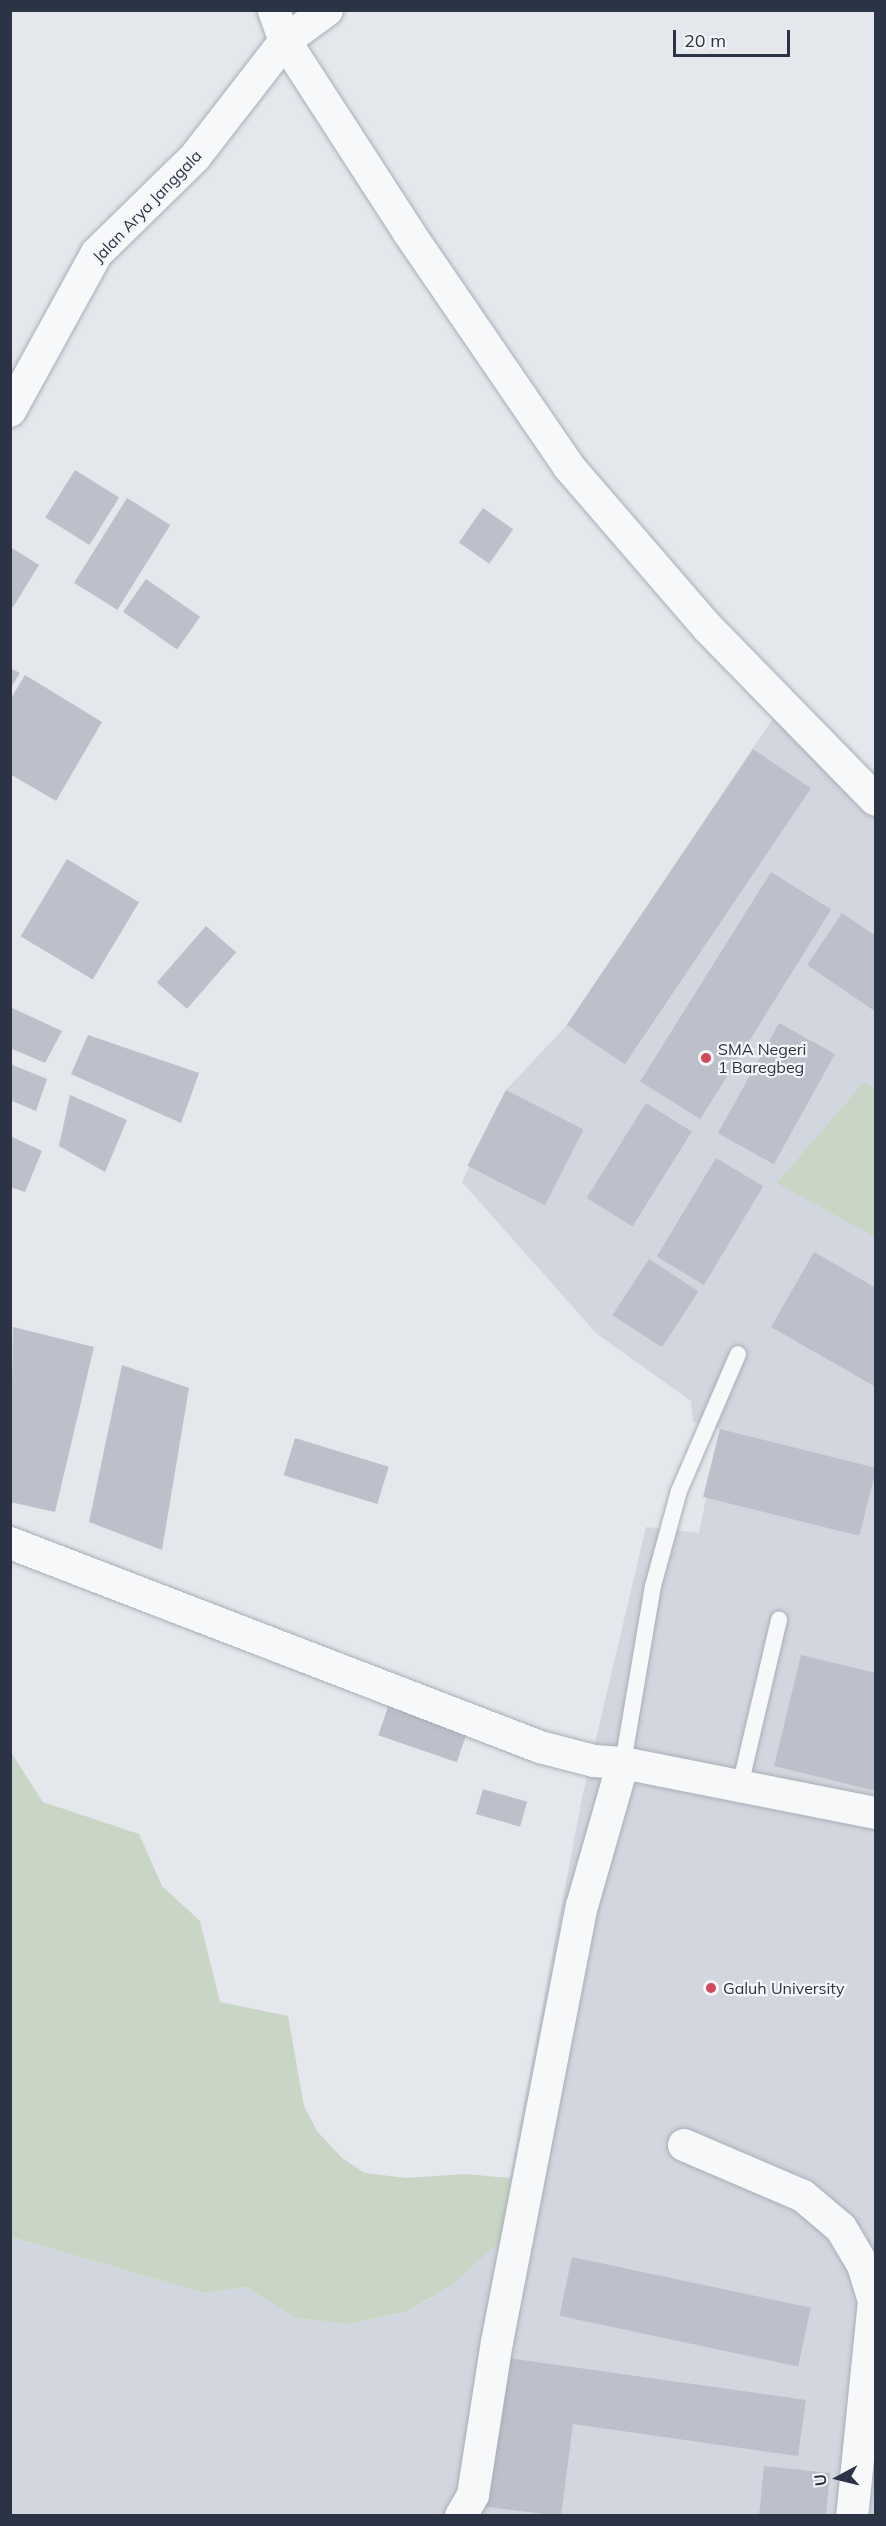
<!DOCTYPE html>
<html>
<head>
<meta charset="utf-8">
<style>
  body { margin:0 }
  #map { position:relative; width:886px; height:2526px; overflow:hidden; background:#e4e7ec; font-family:Mulish,sans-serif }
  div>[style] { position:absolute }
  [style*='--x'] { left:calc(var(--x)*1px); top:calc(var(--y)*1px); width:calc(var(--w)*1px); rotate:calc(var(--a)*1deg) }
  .built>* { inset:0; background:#d2d6de }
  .green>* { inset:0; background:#c9d6c5 }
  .building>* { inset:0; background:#bbc0ca; transform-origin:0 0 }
  .roads { filter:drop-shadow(0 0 2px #a9aeb7) drop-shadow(0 0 2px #a9aeb7) }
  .service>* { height:16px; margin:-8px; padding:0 8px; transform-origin:8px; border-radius:8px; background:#f7f8fa }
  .minor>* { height:32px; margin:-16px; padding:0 16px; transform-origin:16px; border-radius:16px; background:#f7f8fa }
  .dots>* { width:16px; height:16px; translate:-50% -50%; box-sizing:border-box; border:3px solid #f4f6f9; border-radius:50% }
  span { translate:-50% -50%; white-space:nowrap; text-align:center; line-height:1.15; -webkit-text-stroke:4.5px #f4f6f9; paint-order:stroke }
  .street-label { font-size:16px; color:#2b3445 }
  .poi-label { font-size:16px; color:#2b3445 }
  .left { translate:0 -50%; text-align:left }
  .frame { position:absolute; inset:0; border:12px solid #2b3445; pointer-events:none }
  .north { position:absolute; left:808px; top:2448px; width:60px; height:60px; -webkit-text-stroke:4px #f4f6f9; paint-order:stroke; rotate:263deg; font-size:16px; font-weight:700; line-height:24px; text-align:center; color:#2b3445 }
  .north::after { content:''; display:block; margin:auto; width:21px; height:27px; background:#2b3445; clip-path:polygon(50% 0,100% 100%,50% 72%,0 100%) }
  .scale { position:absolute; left:673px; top:30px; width:117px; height:27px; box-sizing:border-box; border:3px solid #2b3445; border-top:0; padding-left:8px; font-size:18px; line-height:21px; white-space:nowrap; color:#2b3445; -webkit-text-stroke:4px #f4f6f9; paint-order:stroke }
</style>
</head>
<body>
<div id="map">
  <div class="built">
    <i style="clip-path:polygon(778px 711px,875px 817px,875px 2515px,11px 2515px,10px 2237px,204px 2293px,247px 2287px,295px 2318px,350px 2324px,409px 2311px,452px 2285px,511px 2213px,510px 2178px,582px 1798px,646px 1527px,699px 1533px,720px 1429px,693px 1422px,691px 1401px,597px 1334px,462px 1182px,506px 1090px,567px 1025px)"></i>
  </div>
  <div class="green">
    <i style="clip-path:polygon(864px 1082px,875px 1088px,875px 1237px,777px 1183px)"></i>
    <i style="clip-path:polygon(10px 1751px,43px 1802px,139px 1834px,162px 1886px,200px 1921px,220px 2002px,288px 2016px,304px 2106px,317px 2131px,342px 2158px,365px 2173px,406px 2178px,465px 2174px,510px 2178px,511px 2213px,498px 2243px,452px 2285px,408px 2311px,350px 2324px,295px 2318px,247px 2287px,204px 2293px,11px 2237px)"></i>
  </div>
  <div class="building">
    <i style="left:75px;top:470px;width:52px;height:56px;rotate:32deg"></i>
    <i style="left:127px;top:498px;width:51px;height:100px;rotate:32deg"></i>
    <i style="left:483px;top:508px;width:37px;height:42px;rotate:35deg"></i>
    <i style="clip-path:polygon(10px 547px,39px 565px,13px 607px,10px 606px)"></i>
    <i style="left:146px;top:579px;width:66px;height:40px;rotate:35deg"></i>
    <i style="clip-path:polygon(10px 668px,20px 673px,10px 689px)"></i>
    <i style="clip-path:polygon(25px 675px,102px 722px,56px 801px,10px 774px,10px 700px)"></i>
    <i style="left:753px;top:749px;width:70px;height:333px;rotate:34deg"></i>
    <i style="left:67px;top:859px;width:84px;height:90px;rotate:31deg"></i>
    <i style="left:771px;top:872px;width:71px;height:247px;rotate:32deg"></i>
    <i style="clip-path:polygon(842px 913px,876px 936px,876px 1012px,807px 965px)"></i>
    <i style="left:206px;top:926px;width:40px;height:75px;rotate:41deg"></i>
    <i style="clip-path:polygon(10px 1007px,62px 1031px,45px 1063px,10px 1048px)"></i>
    <i style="left:779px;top:1023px;width:64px;height:126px;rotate:29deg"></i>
    <i style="clip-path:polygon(88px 1035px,199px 1073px,181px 1123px,71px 1074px)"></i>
    <i style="clip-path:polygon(10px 1064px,47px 1079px,36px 1111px,10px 1100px)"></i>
    <i style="left:506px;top:1090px;width:87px;height:85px;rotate:27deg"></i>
    <i style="clip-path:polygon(70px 1095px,127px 1120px,105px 1172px,59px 1146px)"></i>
    <i style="left:646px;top:1103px;width:54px;height:112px;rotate:32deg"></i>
    <i style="clip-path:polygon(10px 1136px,42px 1151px,25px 1192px,10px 1187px)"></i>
    <i style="left:716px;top:1158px;width:55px;height:115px;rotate:31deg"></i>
    <i style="clip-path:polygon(814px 1252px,876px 1288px,876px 1387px,771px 1327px)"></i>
    <i style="left:649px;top:1259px;width:59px;height:67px;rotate:33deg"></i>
    <i style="clip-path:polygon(13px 1327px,94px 1347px,55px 1512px,10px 1502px)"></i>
    <i style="clip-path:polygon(122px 1365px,189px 1388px,162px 1550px,89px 1522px)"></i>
    <i style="left:720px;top:1429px;width:161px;height:70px;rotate:14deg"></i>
    <i style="left:295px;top:1438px;width:98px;height:39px;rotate:17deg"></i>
    <i style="clip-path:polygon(801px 1655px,876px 1673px,876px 1791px,774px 1766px)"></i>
    <i style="left:389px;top:1704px;width:83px;height:33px;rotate:19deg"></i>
    <i style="left:483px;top:1789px;width:46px;height:26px;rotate:16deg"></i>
    <i style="left:572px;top:2257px;width:244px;height:60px;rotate:12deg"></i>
    <i style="clip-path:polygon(500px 2357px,806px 2400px,798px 2456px,573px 2424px,561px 2516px,480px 2506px)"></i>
    <i style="clip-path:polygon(764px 2466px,830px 2473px,826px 2516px,759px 2516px)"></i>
  </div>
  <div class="roads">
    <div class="service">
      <i style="--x:623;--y:1763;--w:180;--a:-80.4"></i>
      <i style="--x:653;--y:1586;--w:98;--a:-74.7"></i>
      <i style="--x:679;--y:1491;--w:149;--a:-66.7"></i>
      <i style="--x:740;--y:1786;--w:171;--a:-76.8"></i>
    </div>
    <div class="minor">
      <i style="--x:327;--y:10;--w:52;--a:143.6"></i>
      <i style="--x:285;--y:41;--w:229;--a:57.1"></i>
      <i style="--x:409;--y:233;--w:283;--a:55.6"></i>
      <i style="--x:569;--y:467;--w:213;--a:49.2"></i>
      <i style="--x:708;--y:628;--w:240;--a:45.7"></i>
      <i style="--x:10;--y:411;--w:180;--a:-61.2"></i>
      <i style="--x:97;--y:253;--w:137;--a:-44.4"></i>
      <i style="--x:195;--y:157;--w:147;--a:-52.2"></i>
      <i style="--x:285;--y:41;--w:33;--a:-110"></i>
      <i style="--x:10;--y:1543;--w:568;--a:21.05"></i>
      <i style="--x:540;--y:1747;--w:56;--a:14.5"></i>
      <i style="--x:594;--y:1761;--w:29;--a:4"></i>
      <i style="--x:623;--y:1763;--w:258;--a:11.2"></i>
      <i style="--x:684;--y:2145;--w:129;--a:23.2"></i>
      <i style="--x:803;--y:2196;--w:50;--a:40.1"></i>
      <i style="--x:841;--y:2228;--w:43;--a:59.3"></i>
      <i style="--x:863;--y:2265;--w:38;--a:73"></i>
      <i style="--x:874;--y:2301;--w:216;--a:95.8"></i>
      <i style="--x:461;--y:2516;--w:24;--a:-60"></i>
      <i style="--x:473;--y:2495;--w:155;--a:-81.1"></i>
      <i style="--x:497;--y:2342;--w:444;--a:-79"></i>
      <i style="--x:582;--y:1906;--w:149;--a:-74"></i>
    </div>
  </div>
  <div class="dots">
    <i style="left:706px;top:1058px;background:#d1495b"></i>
    <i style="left:711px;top:1988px;background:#d1495b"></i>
  </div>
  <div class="street-label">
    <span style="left:147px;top:206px;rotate:-46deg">Jalan Arya Janggala</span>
  </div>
  <div class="poi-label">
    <span class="left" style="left:718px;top:1058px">SMA Negeri<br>1 Baregbeg</span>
    <span class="left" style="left:723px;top:1988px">Galuh University</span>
  </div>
  <div class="frame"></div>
  <div class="north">U</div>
  <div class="scale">20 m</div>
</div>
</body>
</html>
